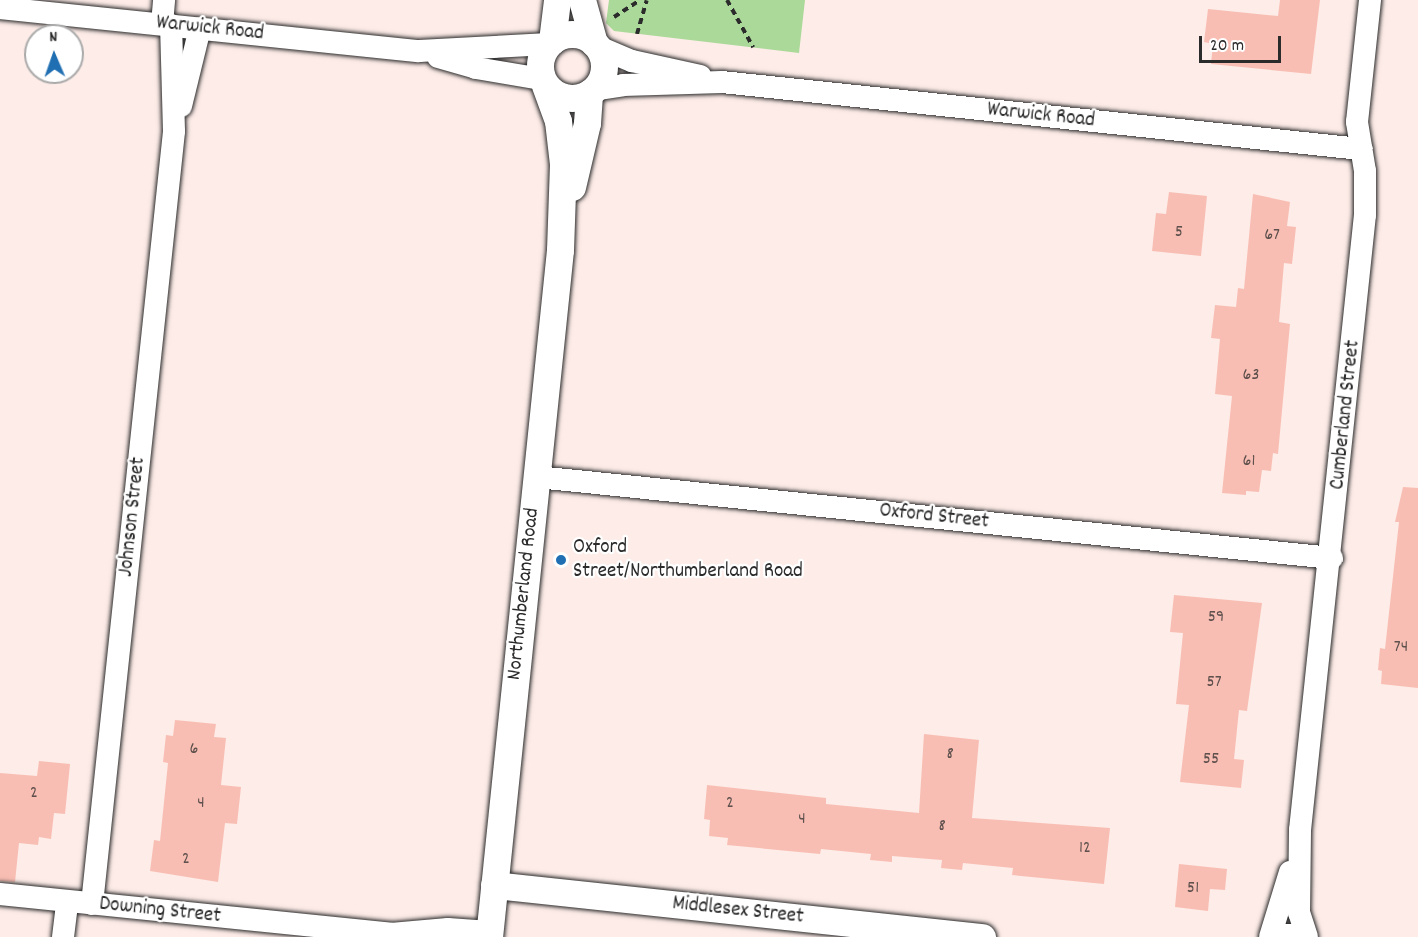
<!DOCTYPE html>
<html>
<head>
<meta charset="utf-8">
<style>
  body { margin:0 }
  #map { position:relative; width:1418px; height:937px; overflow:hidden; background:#fdece8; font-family:Dekko,sans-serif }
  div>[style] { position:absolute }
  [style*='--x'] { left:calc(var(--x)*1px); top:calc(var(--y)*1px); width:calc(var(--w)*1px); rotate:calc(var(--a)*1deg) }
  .green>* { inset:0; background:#abd999 }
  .building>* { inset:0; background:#f9beb3 }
  .path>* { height:4px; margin-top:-2px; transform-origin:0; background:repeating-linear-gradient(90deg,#2b2b2b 0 6px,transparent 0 10.5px) }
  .roads { filter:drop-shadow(0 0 2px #2b2b2b) drop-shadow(0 0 2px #2b2b2b) }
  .minor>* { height:22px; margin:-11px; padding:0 11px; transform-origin:11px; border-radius:11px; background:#fff }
  .tertiary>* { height:27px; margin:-13.5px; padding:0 13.5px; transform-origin:13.5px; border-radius:13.5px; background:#fff }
  .tertiary>.ring { margin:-13.5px; padding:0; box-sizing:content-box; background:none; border:27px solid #fff; border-radius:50% }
  .dots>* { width:16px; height:16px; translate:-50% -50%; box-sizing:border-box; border:3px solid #fff; border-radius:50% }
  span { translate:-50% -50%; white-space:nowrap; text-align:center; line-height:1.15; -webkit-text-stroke:4.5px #fff; paint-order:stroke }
  .number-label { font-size:18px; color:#5e504d }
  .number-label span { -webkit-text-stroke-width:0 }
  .street-label { font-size:21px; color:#2b2b2b }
  .poi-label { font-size:21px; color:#2b2b2b }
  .left { translate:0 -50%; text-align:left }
  .north { position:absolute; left:24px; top:24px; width:60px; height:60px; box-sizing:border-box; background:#fff; border:2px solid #aaa; border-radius:50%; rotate:358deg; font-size:16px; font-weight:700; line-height:24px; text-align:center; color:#2b2b2b }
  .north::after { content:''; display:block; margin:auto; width:21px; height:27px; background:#1f6fb2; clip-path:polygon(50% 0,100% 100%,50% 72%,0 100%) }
  .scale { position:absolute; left:1199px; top:36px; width:82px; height:27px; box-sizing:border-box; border:3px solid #2b2b2b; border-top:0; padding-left:8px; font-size:18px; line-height:21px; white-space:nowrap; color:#2b2b2b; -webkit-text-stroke:4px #fff; paint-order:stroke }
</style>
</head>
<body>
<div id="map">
  <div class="green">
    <i style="clip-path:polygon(609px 0,805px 0,799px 53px,614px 31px,606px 23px)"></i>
  </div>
  <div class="building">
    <i style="clip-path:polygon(1280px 0,1320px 0,1311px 74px,1211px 64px,1213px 44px,1204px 42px,1208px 9px,1278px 16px)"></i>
    <i style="clip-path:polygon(1169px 192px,1207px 196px,1201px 256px,1152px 251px,1156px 213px,1166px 214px)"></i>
    <i style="clip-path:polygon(1253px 194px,1290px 202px,1287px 226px,1296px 227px,1292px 264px,1284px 263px,1279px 322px,1290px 324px,1278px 454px,1273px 453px,1271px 471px,1262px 470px,1259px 492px,1246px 491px,1246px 495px,1222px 493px,1232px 396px,1215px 394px,1220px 339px,1211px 338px,1215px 305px,1236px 307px,1238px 288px,1244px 289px)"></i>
    <i style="clip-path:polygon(1403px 487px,1418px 488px,1418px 688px,1381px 684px,1382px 671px,1378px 670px,1380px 648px,1385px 649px,1399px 522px,1395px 522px)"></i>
    <i style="clip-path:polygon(1174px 595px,1262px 603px,1247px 711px,1239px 710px,1234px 759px,1244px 760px,1241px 788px,1180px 782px,1189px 705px,1176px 704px,1183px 633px,1170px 632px)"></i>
    <i style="clip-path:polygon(175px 720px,216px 724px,214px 737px,226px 738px,221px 785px,241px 787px,237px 824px,225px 823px,218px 882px,150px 871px,154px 840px,160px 841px,168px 763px,163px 762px,166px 735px,173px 736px)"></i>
    <i style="clip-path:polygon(924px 734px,979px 740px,972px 818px,1110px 828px,1104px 884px,1012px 875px,1013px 868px,963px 863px,962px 870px,941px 868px,942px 860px,892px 856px,892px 862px,870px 860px,871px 854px,821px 849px,820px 854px,727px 845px,728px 838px,709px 836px,710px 820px,704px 819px,707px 785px,826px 798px,826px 804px,919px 813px)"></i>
    <i style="clip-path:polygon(39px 761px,70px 764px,65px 814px,54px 813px,51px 839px,39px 837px,38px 845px,19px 843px,15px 882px,0 881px,0 773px,37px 776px)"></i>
    <i style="clip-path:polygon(1179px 864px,1227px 869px,1225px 890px,1210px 889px,1208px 911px,1175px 907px)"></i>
  </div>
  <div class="path">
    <i style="--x:727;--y:0;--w:54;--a:61"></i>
    <i style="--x:614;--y:17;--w:31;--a:-33"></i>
    <i style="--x:637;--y:34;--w:35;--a:-74"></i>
  </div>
  <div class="roads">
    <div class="minor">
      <i style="--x:0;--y:8;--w:421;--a:5.9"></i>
      <i style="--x:419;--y:51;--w:130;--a:-3.1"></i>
      <i style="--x:162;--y:24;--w:24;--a:-85"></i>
      <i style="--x:596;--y:46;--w:39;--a:23"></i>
      <i style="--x:632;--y:61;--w:70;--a:12.4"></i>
      <i style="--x:438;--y:57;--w:40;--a:16"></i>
      <i style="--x:476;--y:68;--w:67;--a:9.5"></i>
      <i style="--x:593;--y:90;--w:30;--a:-9"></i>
      <i style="--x:623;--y:85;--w:99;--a:-1.7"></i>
      <i style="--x:722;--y:82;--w:643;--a:5.99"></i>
      <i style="--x:181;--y:106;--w:80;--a:-76.3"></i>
      <i style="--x:537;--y:477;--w:799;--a:5.82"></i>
      <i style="--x:0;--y:894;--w:393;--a:5.8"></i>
      <i style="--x:391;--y:934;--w:57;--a:-5"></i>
      <i style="--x:448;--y:929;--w:42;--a:4.1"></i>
      <i style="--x:92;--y:904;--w:777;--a:-83.94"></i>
      <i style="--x:174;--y:131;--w:106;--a:-91.6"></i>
      <i style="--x:63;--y:937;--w:35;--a:-83"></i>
      <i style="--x:1270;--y:937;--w:68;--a:-72.9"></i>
      <i style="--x:1307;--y:937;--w:25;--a:-108"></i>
      <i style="--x:1299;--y:913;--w:83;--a:-89.3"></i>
      <i style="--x:1300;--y:830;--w:618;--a:-83.97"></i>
      <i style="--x:1365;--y:215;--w:44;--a:-90"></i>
      <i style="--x:1365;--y:171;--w:50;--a:-99.3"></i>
      <i style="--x:1357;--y:122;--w:123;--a:-83.9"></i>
    </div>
    <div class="tertiary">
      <i style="--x:582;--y:0;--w:45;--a:74.4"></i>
      <i class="ring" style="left:540px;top:34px;width:37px;height:37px"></i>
      <i style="--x:552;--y:41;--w:41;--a:-83"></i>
      <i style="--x:572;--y:187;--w:66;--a:-76.8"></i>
      <i style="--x:587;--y:123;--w:30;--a:-86"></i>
      <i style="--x:494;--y:885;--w:491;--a:6.1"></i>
      <i style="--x:489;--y:937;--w:691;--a:-84.1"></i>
      <i style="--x:560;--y:250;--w:86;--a:-88"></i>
      <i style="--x:563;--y:164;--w:43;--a:-96.6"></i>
      <i style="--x:558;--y:121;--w:38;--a:-110"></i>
      <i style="--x:1276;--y:937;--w:21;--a:0"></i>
    </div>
  </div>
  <div class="dots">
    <i style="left:561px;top:560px;background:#1f6fb2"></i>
  </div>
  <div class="number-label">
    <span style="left:1179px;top:233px">5</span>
    <span style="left:1272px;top:236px">67</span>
    <span style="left:1251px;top:376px">63</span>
    <span style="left:1249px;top:462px">61</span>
    <span style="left:1216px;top:618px">59</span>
    <span style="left:1401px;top:648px">74</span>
    <span style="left:1214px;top:683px">57</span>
    <span style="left:194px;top:750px">6</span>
    <span style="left:950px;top:755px">8</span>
    <span style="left:1211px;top:760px">55</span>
    <span style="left:34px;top:794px">2</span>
    <span style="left:201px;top:804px">4</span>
    <span style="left:730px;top:804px">2</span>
    <span style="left:802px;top:820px">4</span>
    <span style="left:942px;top:827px">8</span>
    <span style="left:1085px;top:849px">12</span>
    <span style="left:186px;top:860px">2</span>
    <span style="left:1193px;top:889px">51</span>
  </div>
  <div class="street-label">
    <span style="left:210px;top:29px;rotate:6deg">Warwick Road</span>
    <span style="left:1041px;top:116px;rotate:6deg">Warwick Road</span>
    <span style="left:1346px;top:415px;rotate:-84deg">Cumberland Street</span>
    <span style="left:133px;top:517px;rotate:-84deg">Johnson Street</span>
    <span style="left:934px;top:517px;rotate:6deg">Oxford Street</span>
    <span style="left:524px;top:594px;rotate:-84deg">Northumberland Road</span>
    <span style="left:160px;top:911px;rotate:6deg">Downing Street</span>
    <span style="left:738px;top:911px;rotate:6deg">Middlesex Street</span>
  </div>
  <div class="poi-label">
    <span class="left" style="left:573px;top:560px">Oxford<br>Street/Northumberland Road</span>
  </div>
  <div class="north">N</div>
  <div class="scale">20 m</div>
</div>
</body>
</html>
